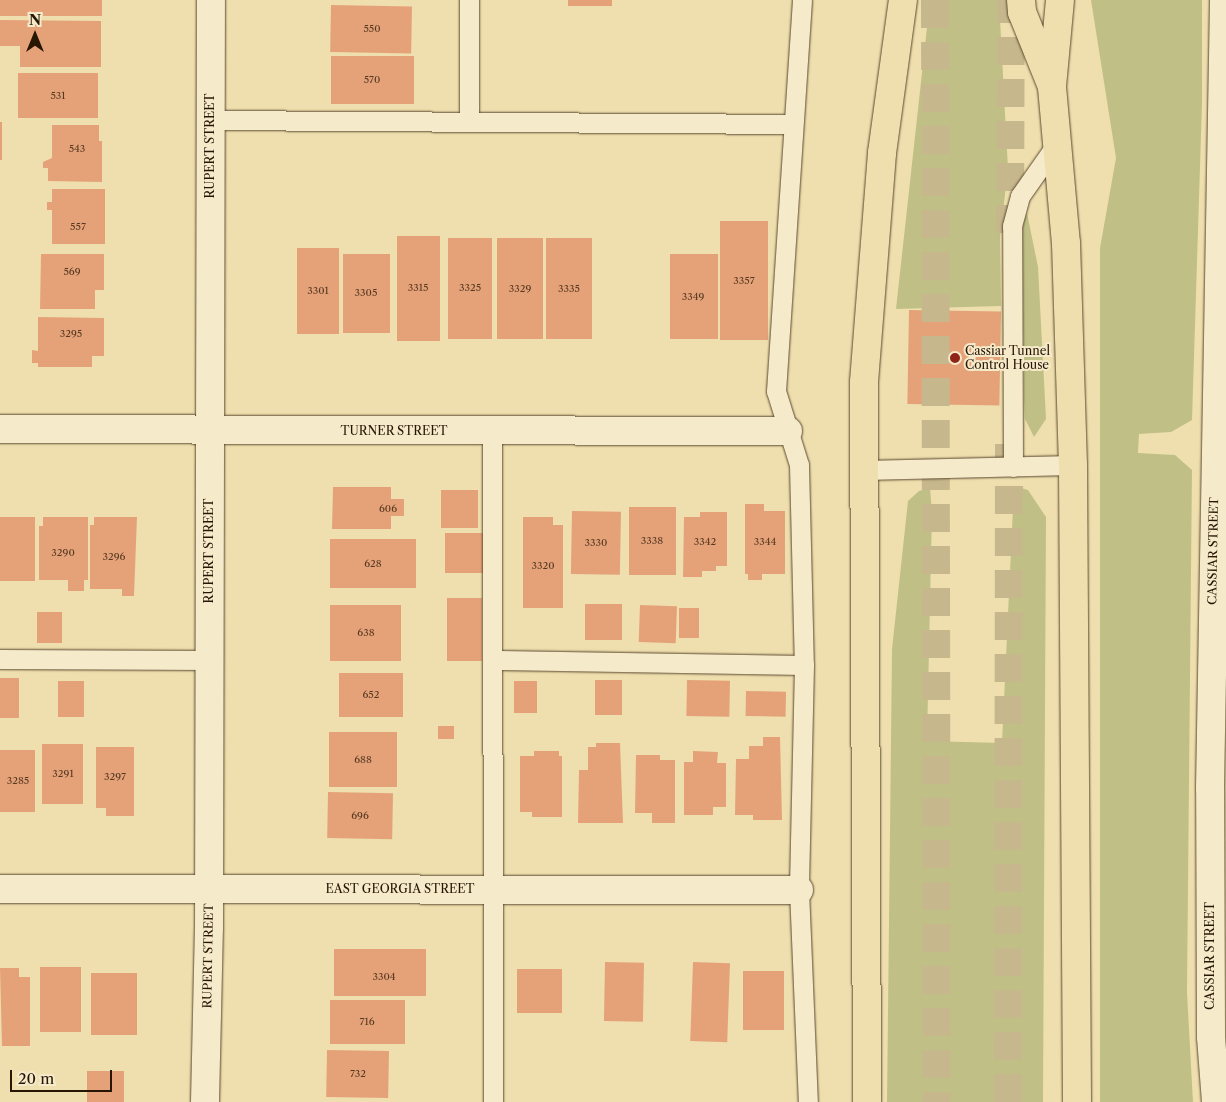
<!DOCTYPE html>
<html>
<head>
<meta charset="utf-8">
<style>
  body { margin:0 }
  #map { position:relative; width:1226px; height:1102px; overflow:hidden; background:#efdfae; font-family:"Libre Caslon Text",serif }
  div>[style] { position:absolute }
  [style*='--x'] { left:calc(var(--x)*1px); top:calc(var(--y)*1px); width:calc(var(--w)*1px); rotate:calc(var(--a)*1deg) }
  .green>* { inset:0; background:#c0c086 }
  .building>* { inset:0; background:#e5a278; transform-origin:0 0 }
  .motorway-tunnel>* { height:28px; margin-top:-14px; transform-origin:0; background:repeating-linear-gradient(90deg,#c7b78c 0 28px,transparent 0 42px) }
  .roads { filter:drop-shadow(0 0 1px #5a482f) drop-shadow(0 0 1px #5a482f) }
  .service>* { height:19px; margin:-9.5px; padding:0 9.5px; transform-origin:9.5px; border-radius:9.5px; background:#f5eaca }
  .minor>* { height:28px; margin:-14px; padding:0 14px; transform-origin:14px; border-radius:14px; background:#f5eaca }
  .motorway>* { height:28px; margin:-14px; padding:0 14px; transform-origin:14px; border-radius:14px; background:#efdfae }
  .dots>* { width:14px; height:14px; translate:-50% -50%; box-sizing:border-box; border:2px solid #f5eaca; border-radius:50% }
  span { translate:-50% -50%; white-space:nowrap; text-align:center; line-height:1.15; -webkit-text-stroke:4px #f5eaca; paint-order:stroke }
  .number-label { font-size:10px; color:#573922 }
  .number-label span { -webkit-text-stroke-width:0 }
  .street-label { font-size:12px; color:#281605 }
  .poi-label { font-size:12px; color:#281605 }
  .left { translate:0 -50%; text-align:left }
  .north { position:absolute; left:10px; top:10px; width:50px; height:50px; -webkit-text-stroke:4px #f5eaca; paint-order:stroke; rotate:0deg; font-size:14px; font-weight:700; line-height:20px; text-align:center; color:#281605 }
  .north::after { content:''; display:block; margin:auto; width:18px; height:22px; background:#281605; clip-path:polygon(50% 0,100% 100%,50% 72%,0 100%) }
  .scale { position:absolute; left:10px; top:1070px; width:102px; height:22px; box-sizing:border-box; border:2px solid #281605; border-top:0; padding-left:6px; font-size:15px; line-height:18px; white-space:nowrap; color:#281605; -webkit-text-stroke:4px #f5eaca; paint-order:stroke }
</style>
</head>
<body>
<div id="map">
  <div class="green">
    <i style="clip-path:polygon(930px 0,999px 0,1008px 169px,1000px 237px,1001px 306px,896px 309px)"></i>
    <i style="clip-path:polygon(1091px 0,1202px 0,1202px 104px,1192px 420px,1171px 432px,1139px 434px,1138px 453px,1175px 455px,1192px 470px,1187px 992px,1193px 1102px,1100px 1102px,1100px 248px,1116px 158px)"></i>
    <i style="clip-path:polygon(1027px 213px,1038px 267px,1046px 419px,1034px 437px,1025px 419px,1024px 398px,1022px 226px)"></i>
    <i style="clip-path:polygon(1014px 486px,1028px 490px,1046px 517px,1043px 1102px,887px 1102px,892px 649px,908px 501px,919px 491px,930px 488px,932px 512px,927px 741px,1002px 743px)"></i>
  </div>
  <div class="building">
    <i style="left:0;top:0;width:102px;height:16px"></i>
    <i style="left:568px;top:0;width:44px;height:6px"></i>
    <i style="left:331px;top:5px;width:81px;height:47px;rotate:1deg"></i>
    <i style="clip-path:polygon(0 20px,101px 21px,101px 67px,20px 67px,20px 46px,0 46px)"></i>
    <i style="left:331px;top:56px;width:83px;height:48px"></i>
    <i style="left:18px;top:73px;width:80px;height:45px"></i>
    <i style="left:0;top:122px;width:2px;height:38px"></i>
    <i style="clip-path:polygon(52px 125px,99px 125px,99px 141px,102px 141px,102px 182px,48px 181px,48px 168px,43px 168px,43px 162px,52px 158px)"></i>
    <i style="clip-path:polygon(52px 189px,105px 189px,105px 244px,52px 244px,52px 210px,47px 210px,47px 202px,52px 202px)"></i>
    <i style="left:720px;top:221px;width:48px;height:119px"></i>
    <i style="left:397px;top:236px;width:43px;height:105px"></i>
    <i style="left:448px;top:238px;width:44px;height:101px"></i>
    <i style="left:497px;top:238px;width:46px;height:101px"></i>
    <i style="left:546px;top:238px;width:46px;height:101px"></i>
    <i style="left:297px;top:248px;width:42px;height:86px"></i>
    <i style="clip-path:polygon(41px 254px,104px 254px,104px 290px,95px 290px,95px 309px,40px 309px)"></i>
    <i style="left:343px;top:254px;width:47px;height:79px"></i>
    <i style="left:670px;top:254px;width:48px;height:85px"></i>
    <i style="left:909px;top:310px;width:92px;height:94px;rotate:1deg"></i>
    <i style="clip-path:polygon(38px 317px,104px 318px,104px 356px,92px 356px,92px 367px,38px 367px,38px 363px,32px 363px,32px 350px,38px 351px)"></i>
    <i style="clip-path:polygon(333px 487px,391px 487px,391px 499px,404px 499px,404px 516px,391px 516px,391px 529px,332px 529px)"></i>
    <i style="left:441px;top:490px;width:37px;height:38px"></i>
    <i style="clip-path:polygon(745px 504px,764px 504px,764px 511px,785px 511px,785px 574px,762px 574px,762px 580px,748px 580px,748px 574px,745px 574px)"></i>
    <i style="left:629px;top:507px;width:47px;height:68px"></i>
    <i style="left:572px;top:511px;width:49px;height:63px;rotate:1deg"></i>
    <i style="clip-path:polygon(700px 512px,727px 512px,727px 566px,716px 566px,716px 571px,702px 571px,702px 577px,683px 577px,684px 517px,700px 517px)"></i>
    <i style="left:0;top:517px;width:35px;height:64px"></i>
    <i style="clip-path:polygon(43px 517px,88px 517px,88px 580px,84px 580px,84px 591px,68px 591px,68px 580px,39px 580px,39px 526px,43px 526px)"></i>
    <i style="clip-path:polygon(94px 517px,137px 517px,134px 596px,122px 596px,122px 589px,90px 589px,90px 525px,94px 525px)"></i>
    <i style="clip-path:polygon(523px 517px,553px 517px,553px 525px,563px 525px,563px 608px,523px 608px)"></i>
    <i style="left:445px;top:533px;width:38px;height:40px"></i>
    <i style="left:330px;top:539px;width:86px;height:49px"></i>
    <i style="left:447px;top:598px;width:35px;height:63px"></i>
    <i style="left:585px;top:604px;width:37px;height:36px"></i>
    <i style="left:330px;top:605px;width:71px;height:56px"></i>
    <i style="left:640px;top:605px;width:37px;height:37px;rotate:2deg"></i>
    <i style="left:679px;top:608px;width:20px;height:30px"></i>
    <i style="left:37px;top:612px;width:25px;height:31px"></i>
    <i style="left:339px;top:673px;width:64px;height:44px"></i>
    <i style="left:0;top:678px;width:19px;height:40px"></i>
    <i style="left:595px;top:680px;width:27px;height:35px"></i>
    <i style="left:687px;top:680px;width:43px;height:36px;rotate:1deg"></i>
    <i style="left:58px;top:681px;width:26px;height:36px"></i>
    <i style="left:514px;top:681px;width:23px;height:32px"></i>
    <i style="left:746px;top:691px;width:40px;height:25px;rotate:1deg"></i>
    <i style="left:438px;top:726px;width:16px;height:13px"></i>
    <i style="left:329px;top:732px;width:68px;height:55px"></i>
    <i style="clip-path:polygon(763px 737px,780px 737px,782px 820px,753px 820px,753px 815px,735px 815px,736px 759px,749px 759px,749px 746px,763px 746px)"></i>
    <i style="clip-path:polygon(596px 743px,620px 743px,623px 823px,578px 823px,579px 770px,588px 770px,588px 747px,596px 747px)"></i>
    <i style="left:42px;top:744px;width:41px;height:60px"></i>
    <i style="clip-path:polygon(96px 747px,134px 747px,134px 816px,106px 816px,106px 808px,96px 808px)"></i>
    <i style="left:0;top:750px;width:35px;height:62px"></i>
    <i style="clip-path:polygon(534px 751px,559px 751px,559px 756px,562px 756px,562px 817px,532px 817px,532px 812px,520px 812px,520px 756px,534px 756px)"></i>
    <i style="clip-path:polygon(693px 751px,718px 752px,717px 763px,726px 763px,726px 807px,713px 807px,713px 815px,684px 815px,684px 762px,693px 762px)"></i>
    <i style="clip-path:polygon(636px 755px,660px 755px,660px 760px,675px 760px,675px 823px,652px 823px,652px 813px,635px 813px)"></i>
    <i style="left:328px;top:792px;width:65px;height:46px;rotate:1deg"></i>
    <i style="left:334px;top:949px;width:92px;height:47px"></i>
    <i style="left:605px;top:962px;width:39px;height:59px;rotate:1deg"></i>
    <i style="left:693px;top:962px;width:37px;height:79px;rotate:2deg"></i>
    <i style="left:40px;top:967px;width:41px;height:65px"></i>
    <i style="clip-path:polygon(0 968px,19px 968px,19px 977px,30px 977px,30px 1046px,2px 1046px)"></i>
    <i style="left:517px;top:969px;width:45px;height:44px"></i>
    <i style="left:743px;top:971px;width:41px;height:59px"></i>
    <i style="left:91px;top:973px;width:46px;height:62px"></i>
    <i style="left:330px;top:1000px;width:75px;height:44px"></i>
    <i style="left:327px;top:1050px;width:62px;height:47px;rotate:1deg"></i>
    <i style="left:87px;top:1071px;width:37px;height:31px"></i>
  </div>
  <div class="motorway-tunnel">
    <i style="--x:935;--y:0;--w:1102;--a:89.9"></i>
    <i style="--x:1010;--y:233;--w:233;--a:-89.8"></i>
    <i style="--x:1008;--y:1102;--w:663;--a:-89.91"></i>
  </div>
  <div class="roads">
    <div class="service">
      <i style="--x:802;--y:0;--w:392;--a:93.8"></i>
      <i style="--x:776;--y:391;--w:77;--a:72.7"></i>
      <i style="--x:799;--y:465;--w:200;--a:88.6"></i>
      <i style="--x:804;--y:665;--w:225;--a:91.3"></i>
      <i style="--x:799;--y:890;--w:212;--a:87.6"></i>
      <i style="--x:210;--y:120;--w:582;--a:0.39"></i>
      <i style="--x:469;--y:122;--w:122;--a:-90"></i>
      <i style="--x:492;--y:432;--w:670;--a:89.91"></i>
      <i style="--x:1013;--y:467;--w:241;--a:-90.2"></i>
      <i style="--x:1012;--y:226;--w:31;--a:-75"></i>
      <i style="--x:1020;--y:196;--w:66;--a:-54.9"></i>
      <i style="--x:863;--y:470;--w:210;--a:-1.4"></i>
      <i style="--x:0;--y:659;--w:208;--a:0.3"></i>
      <i style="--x:492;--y:660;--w:312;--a:0.9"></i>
    </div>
    <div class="minor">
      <i style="--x:0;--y:429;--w:788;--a:0.15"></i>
      <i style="--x:0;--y:889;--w:799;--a:0.07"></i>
      <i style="--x:205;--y:1102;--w:174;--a:-88.7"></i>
      <i style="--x:209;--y:928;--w:928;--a:-89.88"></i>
      <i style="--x:1216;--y:1102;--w:65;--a:-94.4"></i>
      <i style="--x:1211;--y:1037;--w:249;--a:-90.2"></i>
      <i style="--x:1210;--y:788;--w:788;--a:-88.98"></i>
    </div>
    <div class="motorway">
      <i style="--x:1021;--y:0;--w:12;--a:85"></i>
      <i style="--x:1022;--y:12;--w:78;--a:68.1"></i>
      <i style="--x:1060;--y:0;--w:87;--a:95.3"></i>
      <i style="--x:1052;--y:87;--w:157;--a:84.9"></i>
      <i style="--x:1066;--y:243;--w:222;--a:88.2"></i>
      <i style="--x:1073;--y:465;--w:637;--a:89.64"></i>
      <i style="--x:867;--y:1102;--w:720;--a:-90.24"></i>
      <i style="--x:864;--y:382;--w:230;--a:-85.5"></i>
      <i style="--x:882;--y:153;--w:154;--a:-82.2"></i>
    </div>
  </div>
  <div class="dots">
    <i style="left:955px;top:358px;background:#8f2418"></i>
  </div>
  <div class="number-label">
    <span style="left:372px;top:29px">550</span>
    <span style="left:372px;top:80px">570</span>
    <span style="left:58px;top:96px">531</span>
    <span style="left:77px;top:149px">543</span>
    <span style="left:78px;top:227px">557</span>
    <span style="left:72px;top:272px">569</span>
    <span style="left:744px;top:281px">3357</span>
    <span style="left:418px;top:288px">3315</span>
    <span style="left:470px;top:288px">3325</span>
    <span style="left:520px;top:289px">3329</span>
    <span style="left:569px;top:289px">3335</span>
    <span style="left:318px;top:291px">3301</span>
    <span style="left:366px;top:293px">3305</span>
    <span style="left:693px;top:297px">3349</span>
    <span style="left:71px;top:334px">3295</span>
    <span style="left:388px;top:509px">606</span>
    <span style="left:652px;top:541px">3338</span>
    <span style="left:705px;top:542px">3342</span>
    <span style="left:765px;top:542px">3344</span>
    <span style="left:596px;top:543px">3330</span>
    <span style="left:63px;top:553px">3290</span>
    <span style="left:114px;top:557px">3296</span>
    <span style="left:373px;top:564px">628</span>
    <span style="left:543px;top:566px">3320</span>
    <span style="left:366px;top:633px">638</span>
    <span style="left:371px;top:695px">652</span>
    <span style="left:363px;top:760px">688</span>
    <span style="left:63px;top:774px">3291</span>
    <span style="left:115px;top:777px">3297</span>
    <span style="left:18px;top:781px">3285</span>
    <span style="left:360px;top:816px">696</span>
    <span style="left:384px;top:977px">3304</span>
    <span style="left:367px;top:1022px">716</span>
    <span style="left:358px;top:1074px">732</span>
  </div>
  <div class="street-label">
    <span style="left:210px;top:146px;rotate:-90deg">RUPERT STREET</span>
    <span style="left:394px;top:431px">TURNER STREET</span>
    <span style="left:209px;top:551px;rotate:-90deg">RUPERT STREET</span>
    <span style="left:1213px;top:551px;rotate:-89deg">CASSIAR STREET</span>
    <span style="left:400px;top:889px">EAST GEORGIA STREET</span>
    <span style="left:208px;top:956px;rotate:-89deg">RUPERT STREET</span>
    <span style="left:1210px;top:956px;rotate:-90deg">CASSIAR STREET</span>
  </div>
  <div class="poi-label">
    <span class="left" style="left:965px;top:358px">Cassiar Tunnel<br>Control House</span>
  </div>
  <div class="north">N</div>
  <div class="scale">20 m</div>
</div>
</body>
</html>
